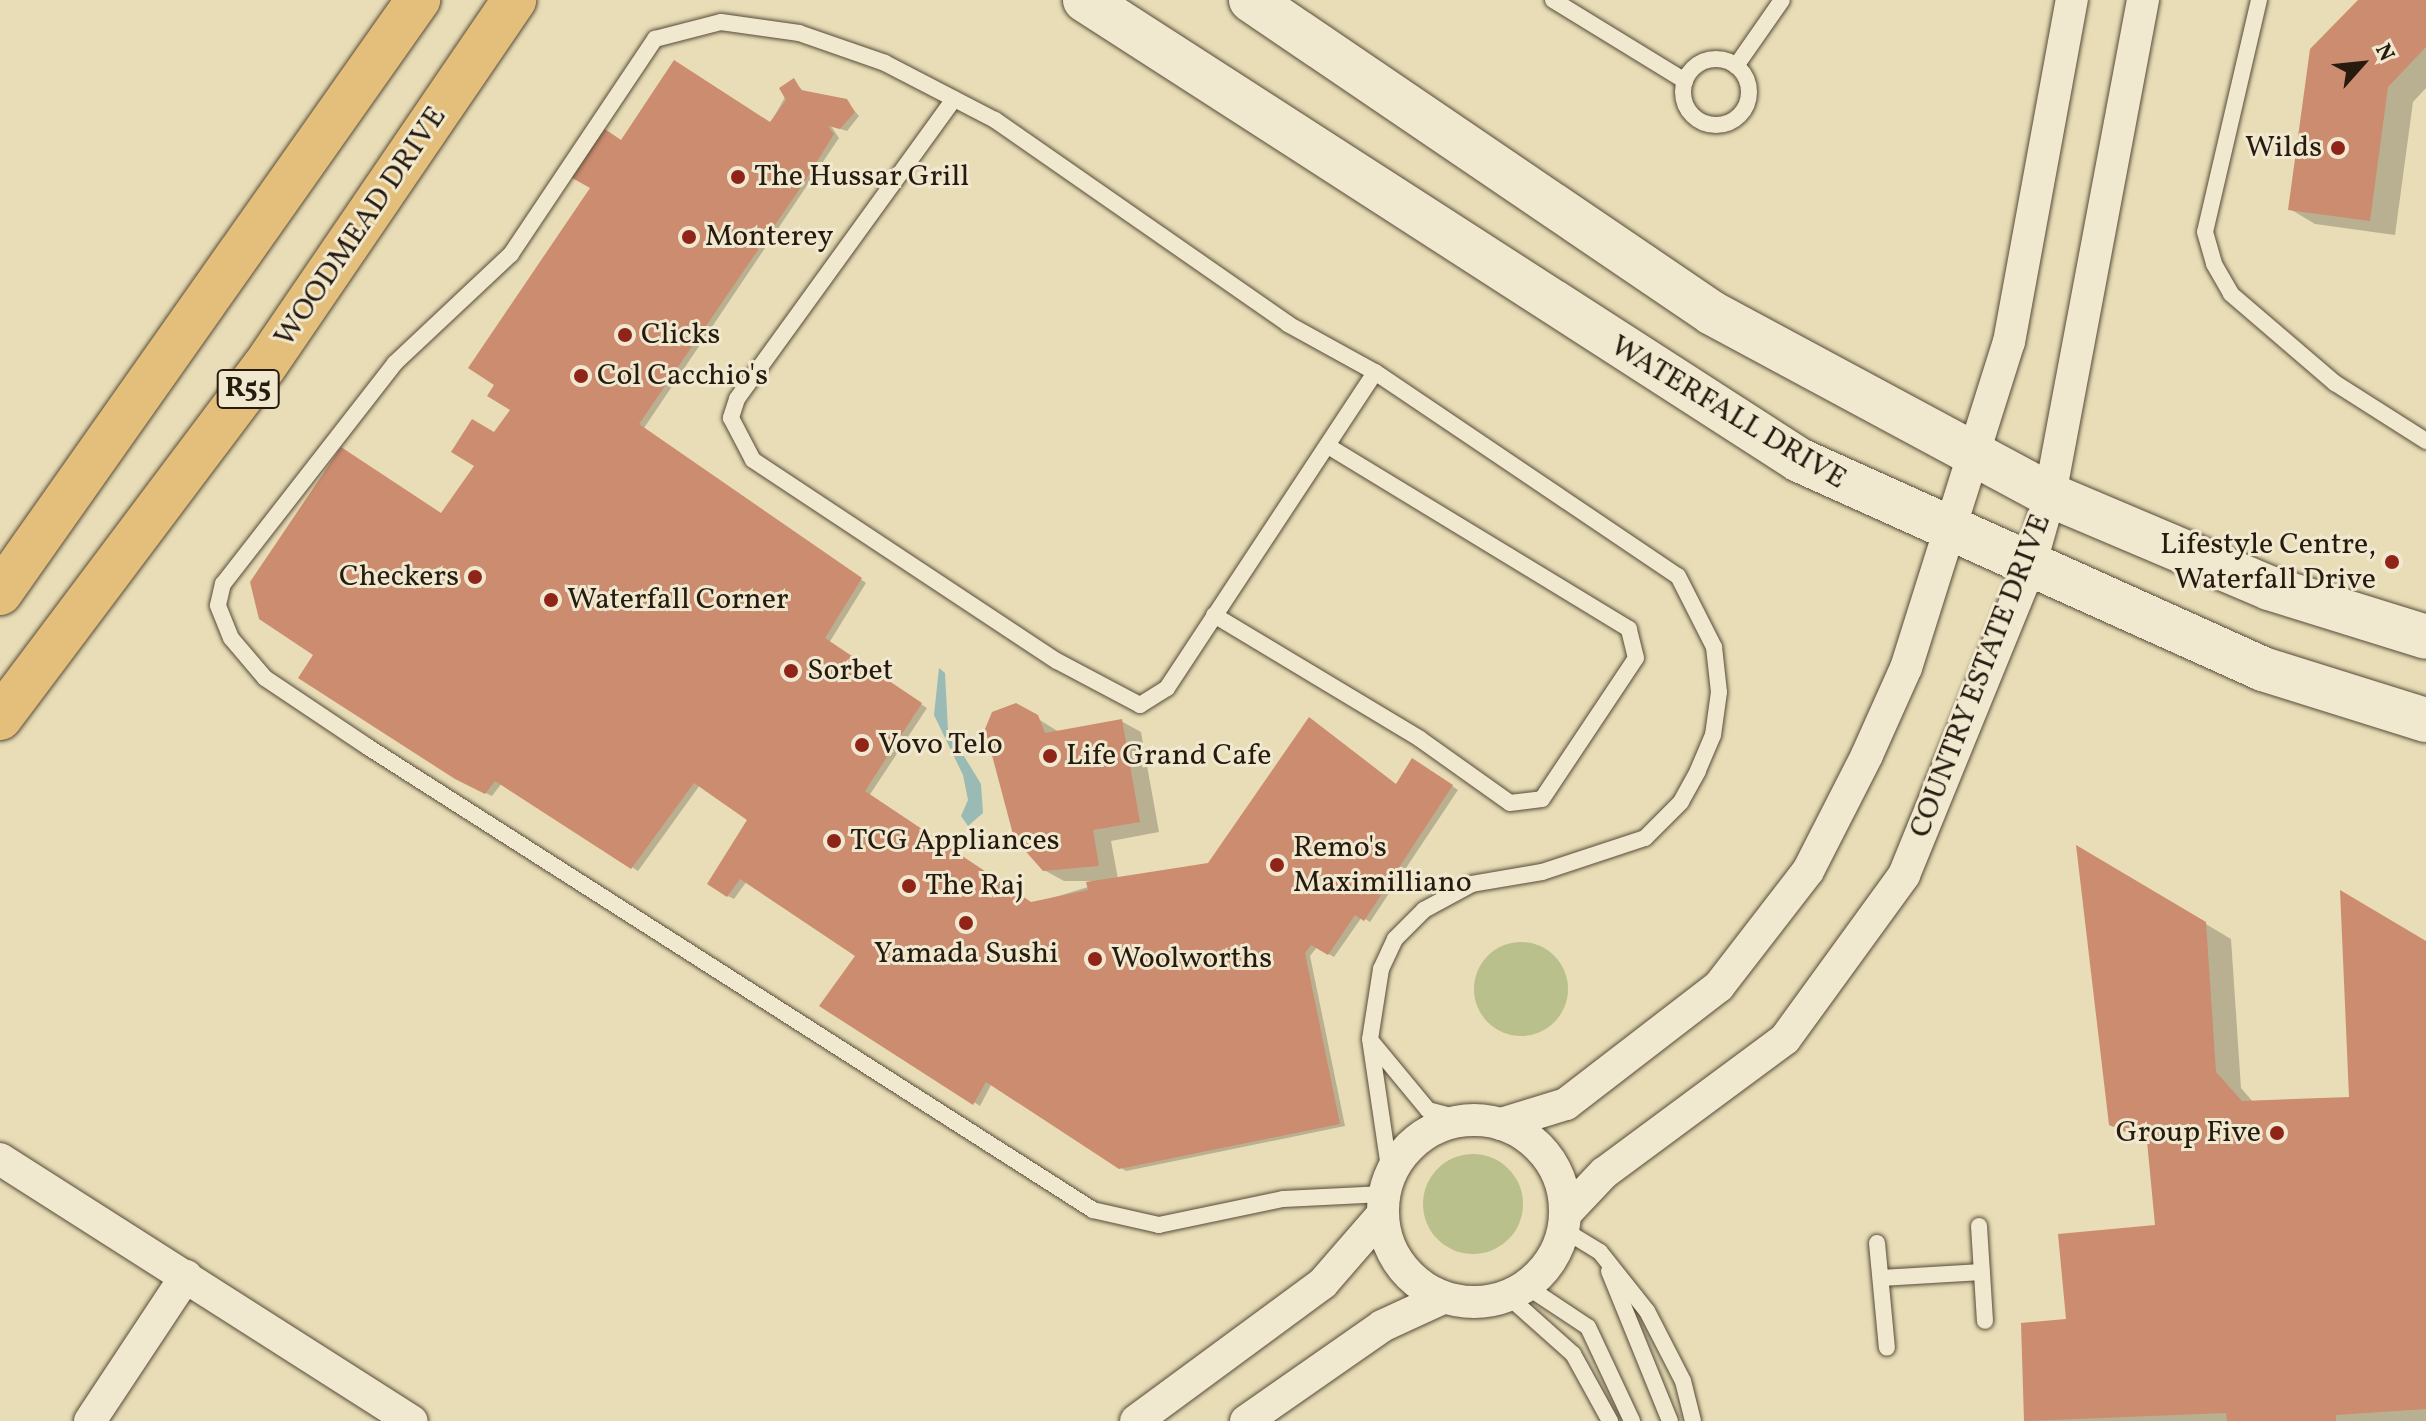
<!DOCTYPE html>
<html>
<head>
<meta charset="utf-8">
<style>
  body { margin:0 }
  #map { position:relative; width:2426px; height:1421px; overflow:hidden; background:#e8ddb6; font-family:Vollkorn,serif }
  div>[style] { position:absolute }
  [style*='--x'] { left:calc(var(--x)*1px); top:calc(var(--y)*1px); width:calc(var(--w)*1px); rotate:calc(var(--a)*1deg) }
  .green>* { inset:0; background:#bac08b }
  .round { border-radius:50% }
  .water>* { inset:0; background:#99bab5 }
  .shadow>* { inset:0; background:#0003 }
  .building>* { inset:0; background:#cc8c6f }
  .roads { filter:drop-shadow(0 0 2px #574b39) drop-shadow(0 0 2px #574b39) }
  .lane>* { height:16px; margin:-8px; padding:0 8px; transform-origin:8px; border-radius:8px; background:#f0e9d0 }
  .lane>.ring { margin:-8px; padding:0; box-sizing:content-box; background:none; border:16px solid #f0e9d0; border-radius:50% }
  .street>* { height:32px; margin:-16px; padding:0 16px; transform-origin:16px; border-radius:16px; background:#f0e9d0 }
  .street>.ring { margin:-16px; padding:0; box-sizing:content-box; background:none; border:32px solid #f0e9d0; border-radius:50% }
  .secondary>* { height:44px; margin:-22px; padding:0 22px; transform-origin:22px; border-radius:22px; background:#f0e9d0 }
  .primary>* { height:44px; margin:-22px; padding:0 22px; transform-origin:22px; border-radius:22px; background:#e4be7b }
  .dots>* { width:22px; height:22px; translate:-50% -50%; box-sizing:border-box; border:4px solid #f0e9d0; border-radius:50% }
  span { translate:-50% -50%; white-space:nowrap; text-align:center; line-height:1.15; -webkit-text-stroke:6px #f0e9d0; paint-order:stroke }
  .shield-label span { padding:2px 6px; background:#f0e9d0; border:2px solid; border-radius:6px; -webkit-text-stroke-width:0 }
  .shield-label { font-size:28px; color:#271a0f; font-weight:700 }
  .poi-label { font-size:30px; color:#271a0f }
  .right { translate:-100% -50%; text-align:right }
  .left { translate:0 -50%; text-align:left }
  .street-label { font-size:30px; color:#271a0f }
  .north { position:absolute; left:2322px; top:24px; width:80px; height:80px; -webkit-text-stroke:6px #f0e9d0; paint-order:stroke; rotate:63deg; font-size:22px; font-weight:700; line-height:32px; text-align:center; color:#271a0f }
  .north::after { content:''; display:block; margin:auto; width:28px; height:36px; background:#271a0f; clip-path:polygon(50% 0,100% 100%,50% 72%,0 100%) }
</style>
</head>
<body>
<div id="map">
  <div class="green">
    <i class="round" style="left:1474px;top:942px;width:94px;height:94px"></i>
    <i class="round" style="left:1423px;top:1154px;width:100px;height:100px"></i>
  </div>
  <div class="water">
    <i style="clip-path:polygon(939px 668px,945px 673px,948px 730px,981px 784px,983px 813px,968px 826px,961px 816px,968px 800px,963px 775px,934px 715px)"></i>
  </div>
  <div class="shadow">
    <i style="clip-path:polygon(2361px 0,2426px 0,2426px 88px,2413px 102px,2395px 235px,2315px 224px,2290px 209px)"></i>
    <i style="clip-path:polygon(794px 81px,805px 93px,846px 101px,859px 116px,847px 131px,831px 126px,839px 138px,644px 428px,866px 583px,829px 643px,927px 708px,869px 796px,1032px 904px,1108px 881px,1064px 881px,1044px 870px,1016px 705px,1059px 732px,1121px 721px,1141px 732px,1159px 832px,1111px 841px,1118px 879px,1209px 865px,1397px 786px,1419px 763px,1458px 790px,1370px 922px,1362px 917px,1334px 957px,1317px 947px,1310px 956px,1345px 1126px,1126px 1171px,992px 1083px,980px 1106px,822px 1005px,857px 955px,747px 881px,734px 899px,728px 896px,750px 820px,700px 785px,638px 871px,502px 783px,492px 796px,463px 782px,442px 515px,513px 410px,622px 142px,770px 124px)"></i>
    <i style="clip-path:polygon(2078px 848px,2231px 939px,2241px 1088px,2254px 1103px,2351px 1099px,2426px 943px,2426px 1421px,2026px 1421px,2023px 1325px,2068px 1321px,2157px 1227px,2149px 1144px,2111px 1124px)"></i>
  </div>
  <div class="building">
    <i style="clip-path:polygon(2358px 0,2426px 0,2426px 47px,2388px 87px,2370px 221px,2288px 210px,2310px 49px)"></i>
    <i style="clip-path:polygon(674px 60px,770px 122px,786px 100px,779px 88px,794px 78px,801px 90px,847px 99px,855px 112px,840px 129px,828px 126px,834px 134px,801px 187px,639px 424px,862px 578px,825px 638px,922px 703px,865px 791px,1031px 902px,1088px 890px,1086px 882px,1208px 863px,1309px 717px,1396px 784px,1412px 758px,1453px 785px,1364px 921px,1355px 915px,1328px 955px,1311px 945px,1305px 953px,1340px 1124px,1119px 1169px,986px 1082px,973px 1105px,819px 1006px,855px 956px,740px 879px,727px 897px,707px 884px,747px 820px,694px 783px,631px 869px,495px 781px,485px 794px,455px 779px,298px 678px,313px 655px,259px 619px,250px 582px,341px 447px,441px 513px,474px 466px,451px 452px,472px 419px,494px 432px,510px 410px,487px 396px,494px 385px,468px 368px,590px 188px,567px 175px,599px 125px,621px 140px)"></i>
    <i style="clip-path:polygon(1016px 703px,1038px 715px,1045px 733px,1122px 719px,1140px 822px,1093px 830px,1099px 866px,1043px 871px,1014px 838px,985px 729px,992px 712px)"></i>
    <i style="clip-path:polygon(2076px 845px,2206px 922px,2216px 1072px,2242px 1101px,2349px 1097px,2340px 890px,2426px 941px,2426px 1409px,2336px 1415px,2336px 1421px,2227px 1421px,2226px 1413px,2024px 1421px,2021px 1323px,2066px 1319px,2058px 1234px,2155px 1225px,2147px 1141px,2109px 1125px)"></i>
  </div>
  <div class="roads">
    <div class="lane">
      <i style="--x:1553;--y:0;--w:155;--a:31.5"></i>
      <i style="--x:2259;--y:0;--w:238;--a:103.1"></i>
      <i style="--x:2205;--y:232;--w:33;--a:74"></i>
      <i style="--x:2214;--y:264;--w:34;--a:60"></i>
      <i style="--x:2231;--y:294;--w:137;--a:40.6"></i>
      <i style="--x:2335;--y:383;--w:108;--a:32.5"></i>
      <i class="ring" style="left:1683px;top:59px;width:50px;height:50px"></i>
      <i style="--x:1736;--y:66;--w:80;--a:-55.1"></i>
      <i style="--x:954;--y:99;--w:370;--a:125.9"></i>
      <i style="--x:737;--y:399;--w:20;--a:108"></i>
      <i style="--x:731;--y:418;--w:47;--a:62.4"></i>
      <i style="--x:753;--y:460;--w:364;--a:33.5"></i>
      <i style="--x:1057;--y:661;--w:94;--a:27.9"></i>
      <i style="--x:1140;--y:705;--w:32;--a:-32"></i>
      <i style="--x:1167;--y:688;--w:378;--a:-56.6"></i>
      <i style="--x:1214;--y:615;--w:240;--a:31"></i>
      <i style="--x:1420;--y:739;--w:110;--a:35.4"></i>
      <i style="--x:1510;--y:803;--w:32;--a:-7"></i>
      <i style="--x:1542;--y:799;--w:169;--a:-56.3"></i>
      <i style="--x:1636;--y:658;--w:30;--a:-104"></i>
      <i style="--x:1629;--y:629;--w:352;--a:-148.7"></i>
      <i style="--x:1371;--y:1041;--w:89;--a:50.4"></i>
      <i style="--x:1428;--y:1110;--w:38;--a:15"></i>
      <i style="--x:1384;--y:1194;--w:101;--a:177.2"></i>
      <i style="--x:1283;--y:1199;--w:127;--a:168.2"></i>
      <i style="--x:1159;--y:1225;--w:68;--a:-167.2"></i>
      <i style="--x:1093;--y:1210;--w:860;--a:-147.44"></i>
      <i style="--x:368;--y:747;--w:124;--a:-146.2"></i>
      <i style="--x:265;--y:678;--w:52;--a:-130.4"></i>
      <i style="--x:231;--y:638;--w:35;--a:-112"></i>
      <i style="--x:218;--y:605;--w:22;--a:-77"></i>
      <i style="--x:223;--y:584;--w:280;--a:-52.1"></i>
      <i style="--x:395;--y:363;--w:159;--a:-43.2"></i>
      <i style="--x:511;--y:254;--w:259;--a:-56.2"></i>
      <i style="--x:655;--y:39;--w:68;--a:-14.4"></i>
      <i style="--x:721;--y:22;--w:79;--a:8"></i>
      <i style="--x:799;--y:33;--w:91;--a:19.2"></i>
      <i style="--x:885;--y:63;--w:124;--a:27.4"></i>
      <i style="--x:995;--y:120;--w:357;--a:34.8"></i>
      <i style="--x:1288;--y:324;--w:99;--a:28.9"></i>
      <i style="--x:1375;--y:372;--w:365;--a:34"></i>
      <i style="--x:1678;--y:576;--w:80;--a:63.1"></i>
      <i style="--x:1714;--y:647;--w:45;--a:83.7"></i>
      <i style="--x:1719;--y:692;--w:43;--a:97.9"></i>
      <i style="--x:1713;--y:735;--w:39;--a:113"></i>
      <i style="--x:1698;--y:771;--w:35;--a:119"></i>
      <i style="--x:1681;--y:802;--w:51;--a:135"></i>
      <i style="--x:1645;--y:838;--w:108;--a:161.7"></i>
      <i style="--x:1542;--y:872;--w:71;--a:170.3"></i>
      <i style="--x:1472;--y:884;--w:55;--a:151.6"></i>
      <i style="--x:1424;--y:910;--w:41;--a:135"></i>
      <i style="--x:1395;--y:939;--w:33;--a:115"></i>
      <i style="--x:1381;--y:969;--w:71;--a:98.9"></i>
      <i style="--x:1370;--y:1039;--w:137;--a:81.6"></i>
      <i style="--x:1979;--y:1226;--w:95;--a:86.4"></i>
      <i style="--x:1564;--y:1230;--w:42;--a:31.4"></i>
      <i style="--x:1600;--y:1252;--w:75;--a:51.5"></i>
      <i style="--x:1647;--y:1311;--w:79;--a:62.8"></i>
      <i style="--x:1683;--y:1381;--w:41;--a:76"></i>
      <i style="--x:1877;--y:1243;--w:105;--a:84.6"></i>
      <i style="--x:1609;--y:1271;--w:162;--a:67.9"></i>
      <i style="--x:1881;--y:1278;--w:101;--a:-3.4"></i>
      <i style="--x:1526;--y:1286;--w:74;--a:33.5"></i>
      <i style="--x:1588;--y:1327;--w:104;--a:64.9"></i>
      <i style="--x:1509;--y:1297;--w:86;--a:41.7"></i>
      <i style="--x:1573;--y:1354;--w:77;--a:61.1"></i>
    </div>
    <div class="street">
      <i class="ring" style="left:1383px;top:1120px;width:150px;height:150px"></i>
      <i style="--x:1501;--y:1124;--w:68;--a:-17.1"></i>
      <i style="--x:1566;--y:1104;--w:193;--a:-37.6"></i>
      <i style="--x:1719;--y:986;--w:145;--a:-52.3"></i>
      <i style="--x:1808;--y:871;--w:130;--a:-63"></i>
      <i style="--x:1867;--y:755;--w:95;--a:-65.9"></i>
      <i style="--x:1906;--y:668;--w:342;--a:-72.5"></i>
      <i style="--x:2009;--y:342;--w:348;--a:-79.6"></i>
      <i style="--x:0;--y:1159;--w:488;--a:32.5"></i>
      <i style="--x:1566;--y:1213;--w:55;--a:-46.5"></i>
      <i style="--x:1604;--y:1173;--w:225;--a:-36.5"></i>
      <i style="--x:1785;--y:1039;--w:203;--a:-54"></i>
      <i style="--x:1904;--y:875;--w:334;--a:-67.8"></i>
      <i style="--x:2030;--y:566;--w:74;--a:-74.3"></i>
      <i style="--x:2050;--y:495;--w:504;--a:-79.36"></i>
      <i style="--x:90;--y:1421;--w:174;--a:-56.5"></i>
      <i style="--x:1136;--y:1421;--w:232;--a:-36.4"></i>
      <i style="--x:1323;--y:1283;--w:91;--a:-49"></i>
      <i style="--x:1246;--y:1421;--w:166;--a:-34.9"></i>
      <i style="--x:1382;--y:1326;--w:67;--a:-24.7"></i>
    </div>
    <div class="secondary">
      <i style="--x:1085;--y:0;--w:849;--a:32.79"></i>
      <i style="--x:1799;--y:460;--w:509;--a:24.25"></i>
      <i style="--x:2263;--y:669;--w:171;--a:17.4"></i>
      <i style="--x:1251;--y:0;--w:557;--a:34.17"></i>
      <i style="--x:1712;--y:313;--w:384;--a:28.3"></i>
      <i style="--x:2050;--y:495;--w:238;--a:23"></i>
      <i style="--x:2269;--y:588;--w:164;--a:17.3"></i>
    </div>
    <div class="primary">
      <i style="--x:0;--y:593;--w:726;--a:-54.82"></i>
      <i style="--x:0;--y:718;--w:439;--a:-53.1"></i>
      <i style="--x:264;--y:367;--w:444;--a:-55.7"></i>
    </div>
  </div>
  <div class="dots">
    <i style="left:2338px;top:148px;background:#8f2418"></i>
    <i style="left:738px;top:177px;background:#8f2418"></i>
    <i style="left:689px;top:237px;background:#8f2418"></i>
    <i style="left:625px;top:335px;background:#8f2418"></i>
    <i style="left:581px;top:376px;background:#8f2418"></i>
    <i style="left:2392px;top:562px;background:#8f2418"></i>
    <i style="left:475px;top:577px;background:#8f2418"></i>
    <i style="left:551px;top:600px;background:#8f2418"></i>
    <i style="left:791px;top:671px;background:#8f2418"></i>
    <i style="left:862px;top:745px;background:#8f2418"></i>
    <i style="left:1050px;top:756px;background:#8f2418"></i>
    <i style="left:834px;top:841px;background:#8f2418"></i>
    <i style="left:1277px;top:865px;background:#8f2418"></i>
    <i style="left:909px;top:886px;background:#8f2418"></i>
    <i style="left:966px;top:923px;background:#8f2418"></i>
    <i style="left:1095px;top:959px;background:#8f2418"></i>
    <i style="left:2277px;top:1133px;background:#8f2418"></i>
  </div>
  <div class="shield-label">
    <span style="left:248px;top:389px">R55</span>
  </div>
  <div class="poi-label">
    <span class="right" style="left:2322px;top:148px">Wilds</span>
    <span class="left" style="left:754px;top:177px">The Hussar Grill</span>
    <span class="left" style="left:705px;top:237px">Monterey</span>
    <span class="left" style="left:641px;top:335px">Clicks</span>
    <span class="left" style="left:597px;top:376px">Col Cacchio's</span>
    <span class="right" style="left:2376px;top:562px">Lifestyle Centre,<br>Waterfall Drive</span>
    <span class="right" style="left:459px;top:577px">Checkers</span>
    <span class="left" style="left:567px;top:600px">Waterfall Corner</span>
    <span class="left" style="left:807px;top:671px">Sorbet</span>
    <span class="left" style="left:878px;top:745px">Vovo Telo</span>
    <span class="left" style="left:1066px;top:756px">Life Grand Cafe</span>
    <span class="left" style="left:850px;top:841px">TCG Appliances</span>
    <span class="left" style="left:1293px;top:865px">Remo's<br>Maximilliano</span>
    <span class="left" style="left:925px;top:886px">The Raj</span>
    <span style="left:966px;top:954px">Yamada Sushi</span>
    <span class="left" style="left:1111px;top:959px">Woolworths</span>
    <span class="right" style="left:2261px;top:1133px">Group Five</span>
  </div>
  <div class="street-label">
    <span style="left:361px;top:227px;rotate:-56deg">WOODMEAD DRIVE</span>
    <span style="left:1728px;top:413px;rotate:31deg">WATERFALL DRIVE</span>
    <span style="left:1981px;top:676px;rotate:-69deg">COUNTRY ESTATE DRIVE</span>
  </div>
  <div class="north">N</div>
</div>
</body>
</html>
